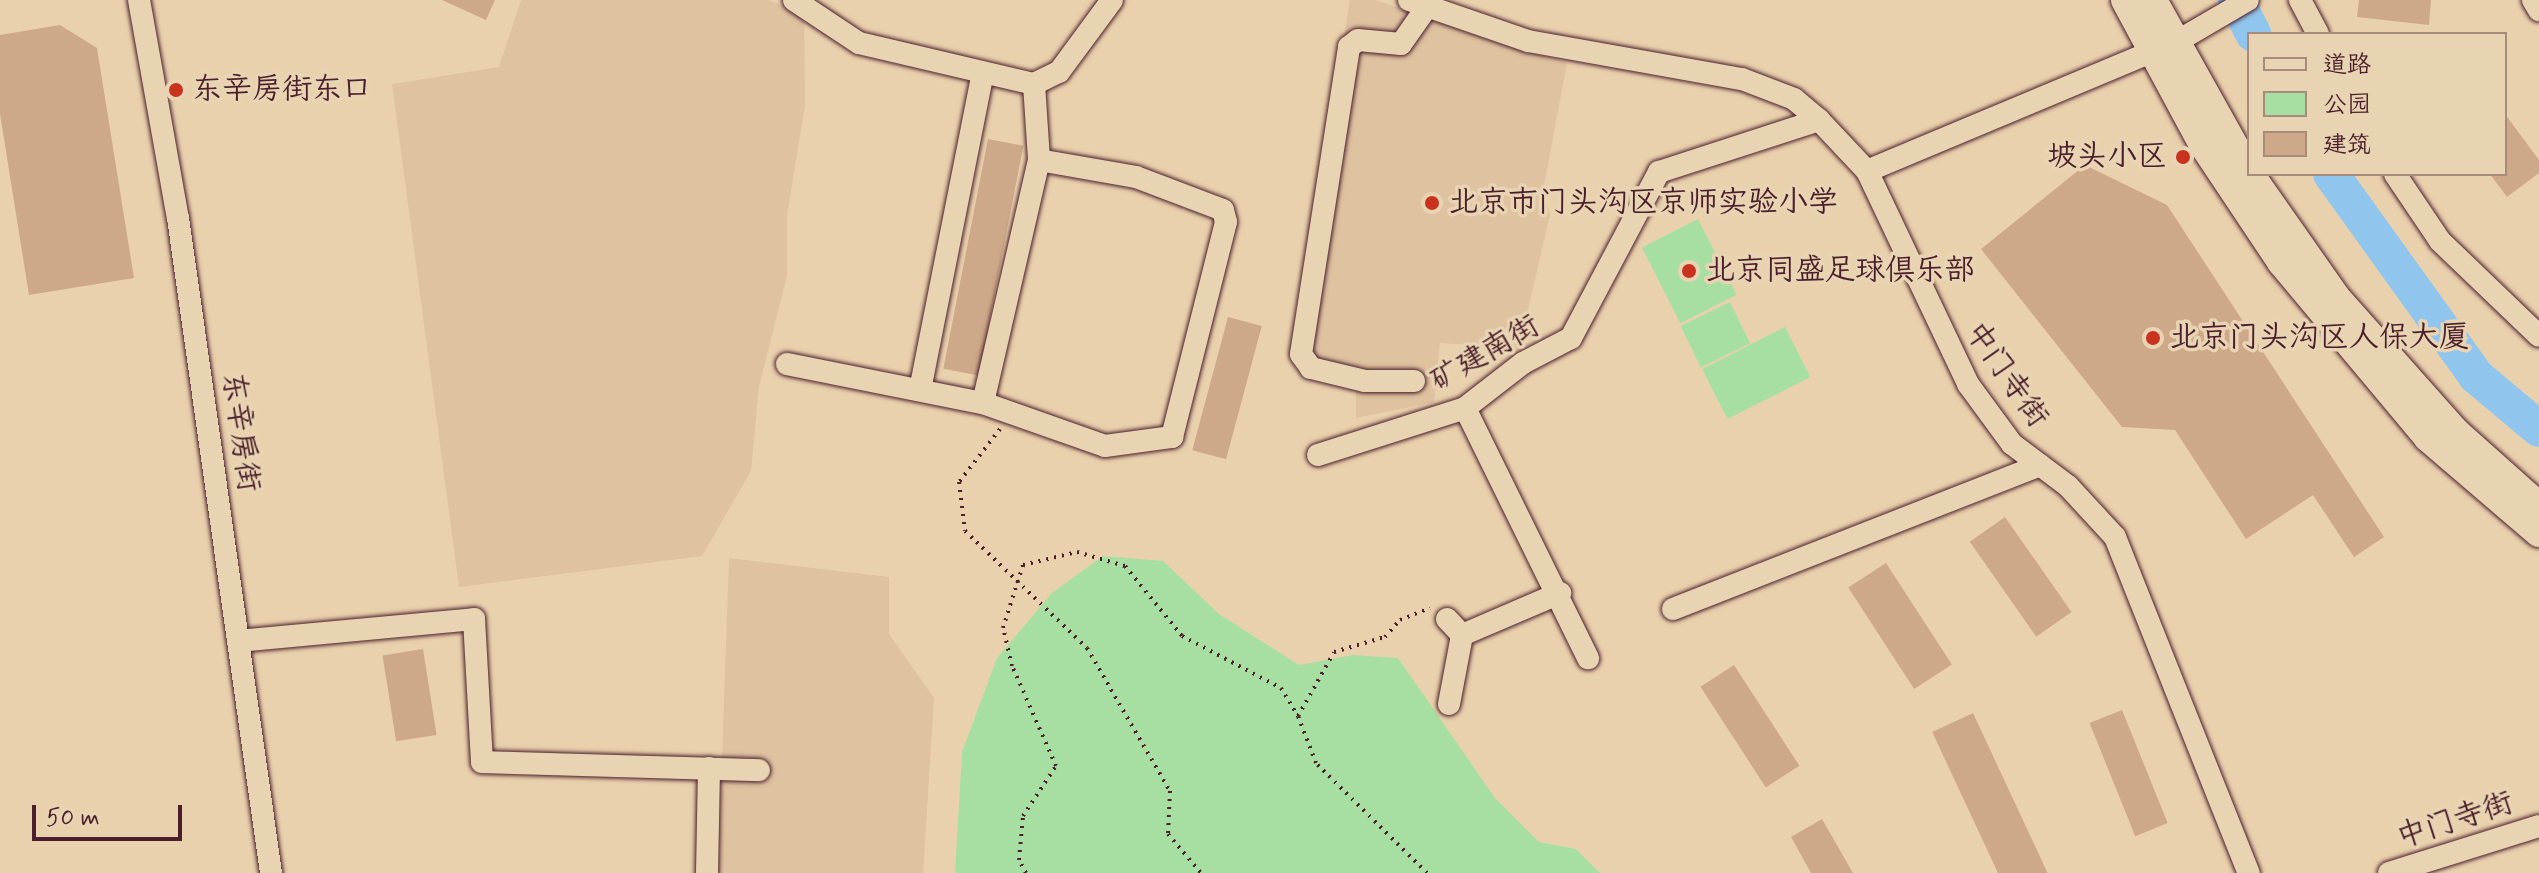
<!DOCTYPE html>
<html>
<head>
<meta charset="utf-8">
<style>
  body { margin:0 }
  #map { position:relative; width:2539px; height:873px; overflow:hidden; background:#ead1ad; font-family:Mynerve,"LXGW WenKai TC",sans-serif }
  div>[style] { position:absolute }
  [style*='--x'] { left:calc(var(--x)*1px); top:calc(var(--y)*1px); width:calc(var(--w)*1px); rotate:calc(var(--a)*1deg) }
  .built>* { inset:0; background:#dfc2a0 }
  .green>* { inset:0; background:#a7dfa3; transform-origin:0 0 }
  .river>* { height:36px; margin:-18px; padding:0 18px; transform-origin:18px; border-radius:18px; background:#90c6ee }
  .building>* { inset:0; background:#cea989; transform-origin:0 0 }
  .path>* { height:4px; margin-top:-2px; transform-origin:0; background:repeating-linear-gradient(90deg,#4a1f2b 0 2px,transparent 0 8px) }
  .roads { filter:drop-shadow(0 0 2px #4a1f2b) drop-shadow(0 0 2px #4a1f2b) }
  .minor>* { height:22px; margin:-11px; padding:0 11px; transform-origin:11px; border-radius:11px; background:#e8d3b2 }
  .major>* { height:28px; margin:-14px; padding:0 14px; transform-origin:14px; border-radius:14px; background:#e8d3b2 }
  .dots>* { width:22px; height:22px; translate:-50% -50%; box-sizing:border-box; border:4px solid #e8d3b2; border-radius:50% }
  span { translate:-50% -50%; white-space:nowrap; text-align:center; line-height:1.15; -webkit-text-stroke:7px #e8d3b2; paint-order:stroke }
  .poi-label { font-size:30px; color:#4a1f2b }
  .left { translate:0 -50%; text-align:left }
  .right { translate:-100% -50%; text-align:right }
  .street-label { font-size:30px; color:#4a1f2b }
  .legend { position:absolute; left:2247px; top:32px; width:260px; height:144px; box-sizing:border-box; background:#e8d3b2; border:2px solid #a98b7c; margin:0; padding:10px 14px; list-style:none; font-size:24px; color:#4a1f2b }
  .legend li { display:flex; align-items:center; gap:16px; height:40px }
  .legend b { width:40px; border:2px solid #a98b7c }
  .scale { position:absolute; left:32px; top:805px; width:150px; height:36px; box-sizing:border-box; border:4px solid #4a1f2b; border-top:0; padding-left:10px; font-size:24px; line-height:28px; white-space:nowrap; color:#4a1f2b; -webkit-text-stroke:6px #e8d3b2; paint-order:stroke }
</style>
</head>
<body>
<div id="map">
  <div class="built">
    <i style="clip-path:polygon(521px 0,768px 0,804px 14px,805px 105px,787px 216px,787px 276px,759px 386px,751px 471px,702px 556px,459px 587px,392px 84px,499px 67px)"></i>
    <i style="clip-path:polygon(1350px 0,1375px 0,1567px 63px,1543px 191px,1550px 215px,1519px 348px,1440px 343px,1434px 402px,1356px 418px,1356px 366px,1291px 362px)"></i>
    <i style="clip-path:polygon(729px 558px,889px 577px,889px 634px,934px 698px,923px 873px,718px 873px)"></i>
  </div>
  <div class="green">
    <i style="left:1698px;top:219px;width:85px;height:63px;rotate:63deg"></i>
    <i style="left:1730px;top:302px;width:46px;height:55px;rotate:64deg"></i>
    <i style="left:1785px;top:327px;width:56px;height:93px;rotate:63deg"></i>
    <i style="clip-path:polygon(1103px 556px,1163px 561px,1219px 614px,1299px 665px,1353px 655px,1398px 658px,1495px 798px,1539px 842px,1576px 849px,1600px 873px,955px 873px,962px 752px,997px 658px,1052px 593px)"></i>
  </div>
  <div class="river">
    <i style="--x:2236;--y:0;--w:38;--a:63"></i>
    <i style="--x:2331;--y:174;--w:249;--a:54.3"></i>
    <i style="--x:2476;--y:376;--w:82;--a:40.1"></i>
  </div>
  <div class="building">
    <i style="clip-path:polygon(442px 0,495px 0,486px 20px)"></i>
    <i style="clip-path:polygon(2359px 0,2431px 0,2429px 25px,2357px 17px)"></i>
    <i style="clip-path:polygon(60px 25px,97px 48px,134px 278px,29px 295px,0 114px,0 35px)"></i>
    <i style="clip-path:polygon(2505px 114px,2539px 160px,2539px 173px,2507px 197px,2490px 174px,2505px 174px)"></i>
    <i style="left:988px;top:139px;width:36px;height:234px;rotate:11deg"></i>
    <i style="clip-path:polygon(2085px 165px,2167px 205px,2384px 537px,2354px 557px,2313px 495px,2246px 539px,2175px 430px,2122px 427px,1981px 249px)"></i>
    <i style="left:1228px;top:317px;width:35px;height:138px;rotate:15deg"></i>
    <i style="left:2005px;top:517px;width:116px;height:43px;rotate:55deg"></i>
    <i style="left:1886px;top:563px;width:121px;height:45px;rotate:57deg"></i>
    <i style="left:423px;top:649px;width:87px;height:41px;rotate:81deg"></i>
    <i style="left:1734px;top:665px;width:120px;height:40px;rotate:57deg"></i>
    <i style="left:2122px;top:710px;width:122px;height:35px;rotate:68deg"></i>
    <i style="left:1973px;top:713px;width:177px;height:45px;rotate:65deg"></i>
    <i style="clip-path:polygon(1822px 819px,1853px 873px,1811px 873px,1791px 837px)"></i>
  </div>
  <div class="path">
    <i style="--x:1000;--y:429;--w:67;--a:127.7"></i>
    <i style="--x:959;--y:482;--w:49;--a:83"></i>
    <i style="--x:965;--y:531;--w:169;--a:43.8"></i>
    <i style="--x:1087;--y:648;--w:165;--a:59.9"></i>
    <i style="--x:1170;--y:791;--w:43;--a:92.7"></i>
    <i style="--x:1168;--y:834;--w:51;--a:49.8"></i>
    <i style="--x:1026;--y:873;--w:15;--a:-118"></i>
    <i style="--x:1019;--y:860;--w:44;--a:-84.8"></i>
    <i style="--x:1023;--y:816;--w:60;--a:-56.6"></i>
    <i style="--x:1056;--y:766;--w:109;--a:-113.7"></i>
    <i style="--x:1012;--y:666;--w:39;--a:-103"></i>
    <i style="--x:1003;--y:628;--w:66;--a:-72.4"></i>
    <i style="--x:1023;--y:565;--w:56;--a:-13.5"></i>
    <i style="--x:1077;--y:552;--w:50;--a:16.3"></i>
    <i style="--x:1125;--y:566;--w:90;--a:50.8"></i>
    <i style="--x:1182;--y:636;--w:112;--a:27.7"></i>
    <i style="--x:1281;--y:688;--w:33;--a:59"></i>
    <i style="--x:1427;--y:873;--w:156;--a:-135.3"></i>
    <i style="--x:1316;--y:763;--w:50;--a:-111"></i>
    <i style="--x:1298;--y:716;--w:73;--a:-60.6"></i>
    <i style="--x:1334;--y:652;--w:53;--a:-16.4"></i>
    <i style="--x:1385;--y:637;--w:23;--a:-49"></i>
    <i style="--x:1400;--y:620;--w:32;--a:-22"></i>
  </div>
  <div class="roads">
    <div class="minor">
      <i style="--x:139;--y:0;--w:221;--a:79.9"></i>
      <i style="--x:178;--y:218;--w:662;--a:81.92"></i>
      <i style="--x:794;--y:0;--w:78;--a:33.5"></i>
      <i style="--x:859;--y:43;--w:180;--a:13.2"></i>
      <i style="--x:1034;--y:84;--w:28;--a:-26"></i>
      <i style="--x:1059;--y:72;--w:89;--a:-53.6"></i>
      <i style="--x:1409;--y:0;--w:126;--a:19"></i>
      <i style="--x:1528;--y:41;--w:217;--a:10.1"></i>
      <i style="--x:1742;--y:79;--w:56;--a:21"></i>
      <i style="--x:1794;--y:99;--w:33;--a:40"></i>
      <i style="--x:1819;--y:120;--w:70;--a:46.7"></i>
      <i style="--x:1867;--y:171;--w:236;--a:64.6"></i>
      <i style="--x:1968;--y:384;--w:74;--a:53.7"></i>
      <i style="--x:2012;--y:444;--w:70;--a:36.9"></i>
      <i style="--x:2068;--y:486;--w:69;--a:47.3"></i>
      <i style="--x:2115;--y:537;--w:362;--a:68.3"></i>
      <i style="--x:2300;--y:0;--w:38;--a:62"></i>
      <i style="--x:2533;--y:0;--w:12;--a:59"></i>
      <i style="--x:1034;--y:84;--w:76;--a:86.2"></i>
      <i style="--x:1039;--y:160;--w:249;--a:103"></i>
      <i style="--x:983;--y:403;--w:129;--a:19.4"></i>
      <i style="--x:1105;--y:446;--w:68;--a:-7.7"></i>
      <i style="--x:1172;--y:437;--w:222;--a:-75.9"></i>
      <i style="--x:1226;--y:222;--w:12;--a:-104"></i>
      <i style="--x:1223;--y:210;--w:93;--a:-159.2"></i>
      <i style="--x:1136;--y:177;--w:98;--a:-170.1"></i>
      <i style="--x:1867;--y:171;--w:335;--a:-22.7"></i>
      <i style="--x:2176;--y:42;--w:83;--a:-30.3"></i>
      <i style="--x:2395;--y:174;--w:81;--a:56.1"></i>
      <i style="--x:2440;--y:241;--w:137;--a:43.8"></i>
      <i style="--x:787;--y:364;--w:200;--a:11.3"></i>
      <i style="--x:1414;--y:381;--w:49;--a:180"></i>
      <i style="--x:1365;--y:381;--w:56;--a:-166.5"></i>
      <i style="--x:1311;--y:368;--w:17;--a:-126"></i>
      <i style="--x:1301;--y:354;--w:311;--a:-81.1"></i>
      <i style="--x:1349;--y:47;--w:11;--a:-38"></i>
      <i style="--x:1358;--y:40;--w:43;--a:5.3"></i>
      <i style="--x:1401;--y:44;--w:45;--a:-54.9"></i>
      <i style="--x:920;--y:390;--w:320;--a:-78.8"></i>
      <i style="--x:1465;--y:408;--w:279;--a:63.8"></i>
      <i style="--x:1318;--y:455;--w:154;--a:-17.7"></i>
      <i style="--x:1465;--y:408;--w:73;--a:-37.8"></i>
      <i style="--x:1523;--y:363;--w:54;--a:-27.5"></i>
      <i style="--x:1571;--y:338;--w:188;--a:-62.1"></i>
      <i style="--x:1659;--y:172;--w:168;--a:-18"></i>
      <i style="--x:1673;--y:609;--w:394;--a:-21.4"></i>
      <i style="--x:1447;--y:619;--w:22;--a:47"></i>
      <i style="--x:1462;--y:635;--w:107;--a:-23.2"></i>
      <i style="--x:238;--y:641;--w:237;--a:-5.3"></i>
      <i style="--x:474;--y:619;--w:143;--a:86.8"></i>
      <i style="--x:482;--y:762;--w:277;--a:1.7"></i>
      <i style="--x:1449;--y:704;--w:70;--a:-79.3"></i>
      <i style="--x:707;--y:873;--w:105;--a:-88.9"></i>
      <i style="--x:2389;--y:873;--w:157;--a:-17.4"></i>
    </div>
    <div class="major">
      <i style="--x:2125;--y:0;--w:165;--a:61.7"></i>
      <i style="--x:2203;--y:145;--w:141;--a:56.3"></i>
      <i style="--x:2281;--y:262;--w:229;--a:50.1"></i>
      <i style="--x:2428;--y:438;--w:146;--a:40.6"></i>
      <i style="--x:2153;--y:0;--w:197;--a:60.8"></i>
      <i style="--x:2250;--y:174;--w:150;--a:55"></i>
      <i style="--x:2336;--y:297;--w:181;--a:48.4"></i>
      <i style="--x:2456;--y:432;--w:111;--a:41.7"></i>
    </div>
  </div>
  <div class="dots">
    <i style="left:176px;top:90px;background:#c8321e"></i>
    <i style="left:2183px;top:157px;background:#c8321e"></i>
    <i style="left:1432px;top:203px;background:#c8321e"></i>
    <i style="left:1689px;top:271px;background:#c8321e"></i>
    <i style="left:2153px;top:338px;background:#c8321e"></i>
  </div>
  <div class="poi-label">
    <span class="left" style="left:192px;top:90px">东辛房街东口</span>
    <span class="right" style="left:2167px;top:157px">坡头小区</span>
    <span class="left" style="left:1448px;top:203px">北京市门头沟区京师实验小学</span>
    <span class="left" style="left:1705px;top:271px">北京同盛足球俱乐部</span>
    <span class="left" style="left:2169px;top:338px">北京门头沟区人保大厦</span>
  </div>
  <div class="street-label">
    <span style="left:1485px;top:354px;rotate:-30deg">矿建南街</span>
    <span style="left:2006px;top:375px;rotate:55deg">中门寺街</span>
    <span style="left:240px;top:432px;rotate:82deg">东辛房街</span>
    <span style="left:2455px;top:821px;rotate:-18deg">中门寺街</span>
  </div>
  <ul class="legend">
  <li><b style="height:10px;background:#e8d3b2"></b>道路</li>
  <li><b style="height:22px;background:#a7dfa3"></b>公园</li>
  <li><b style="height:22px;background:#cea989"></b>建筑</li>
  </ul>
  <div class="scale">50 m</div>
</div>
</body>
</html>
